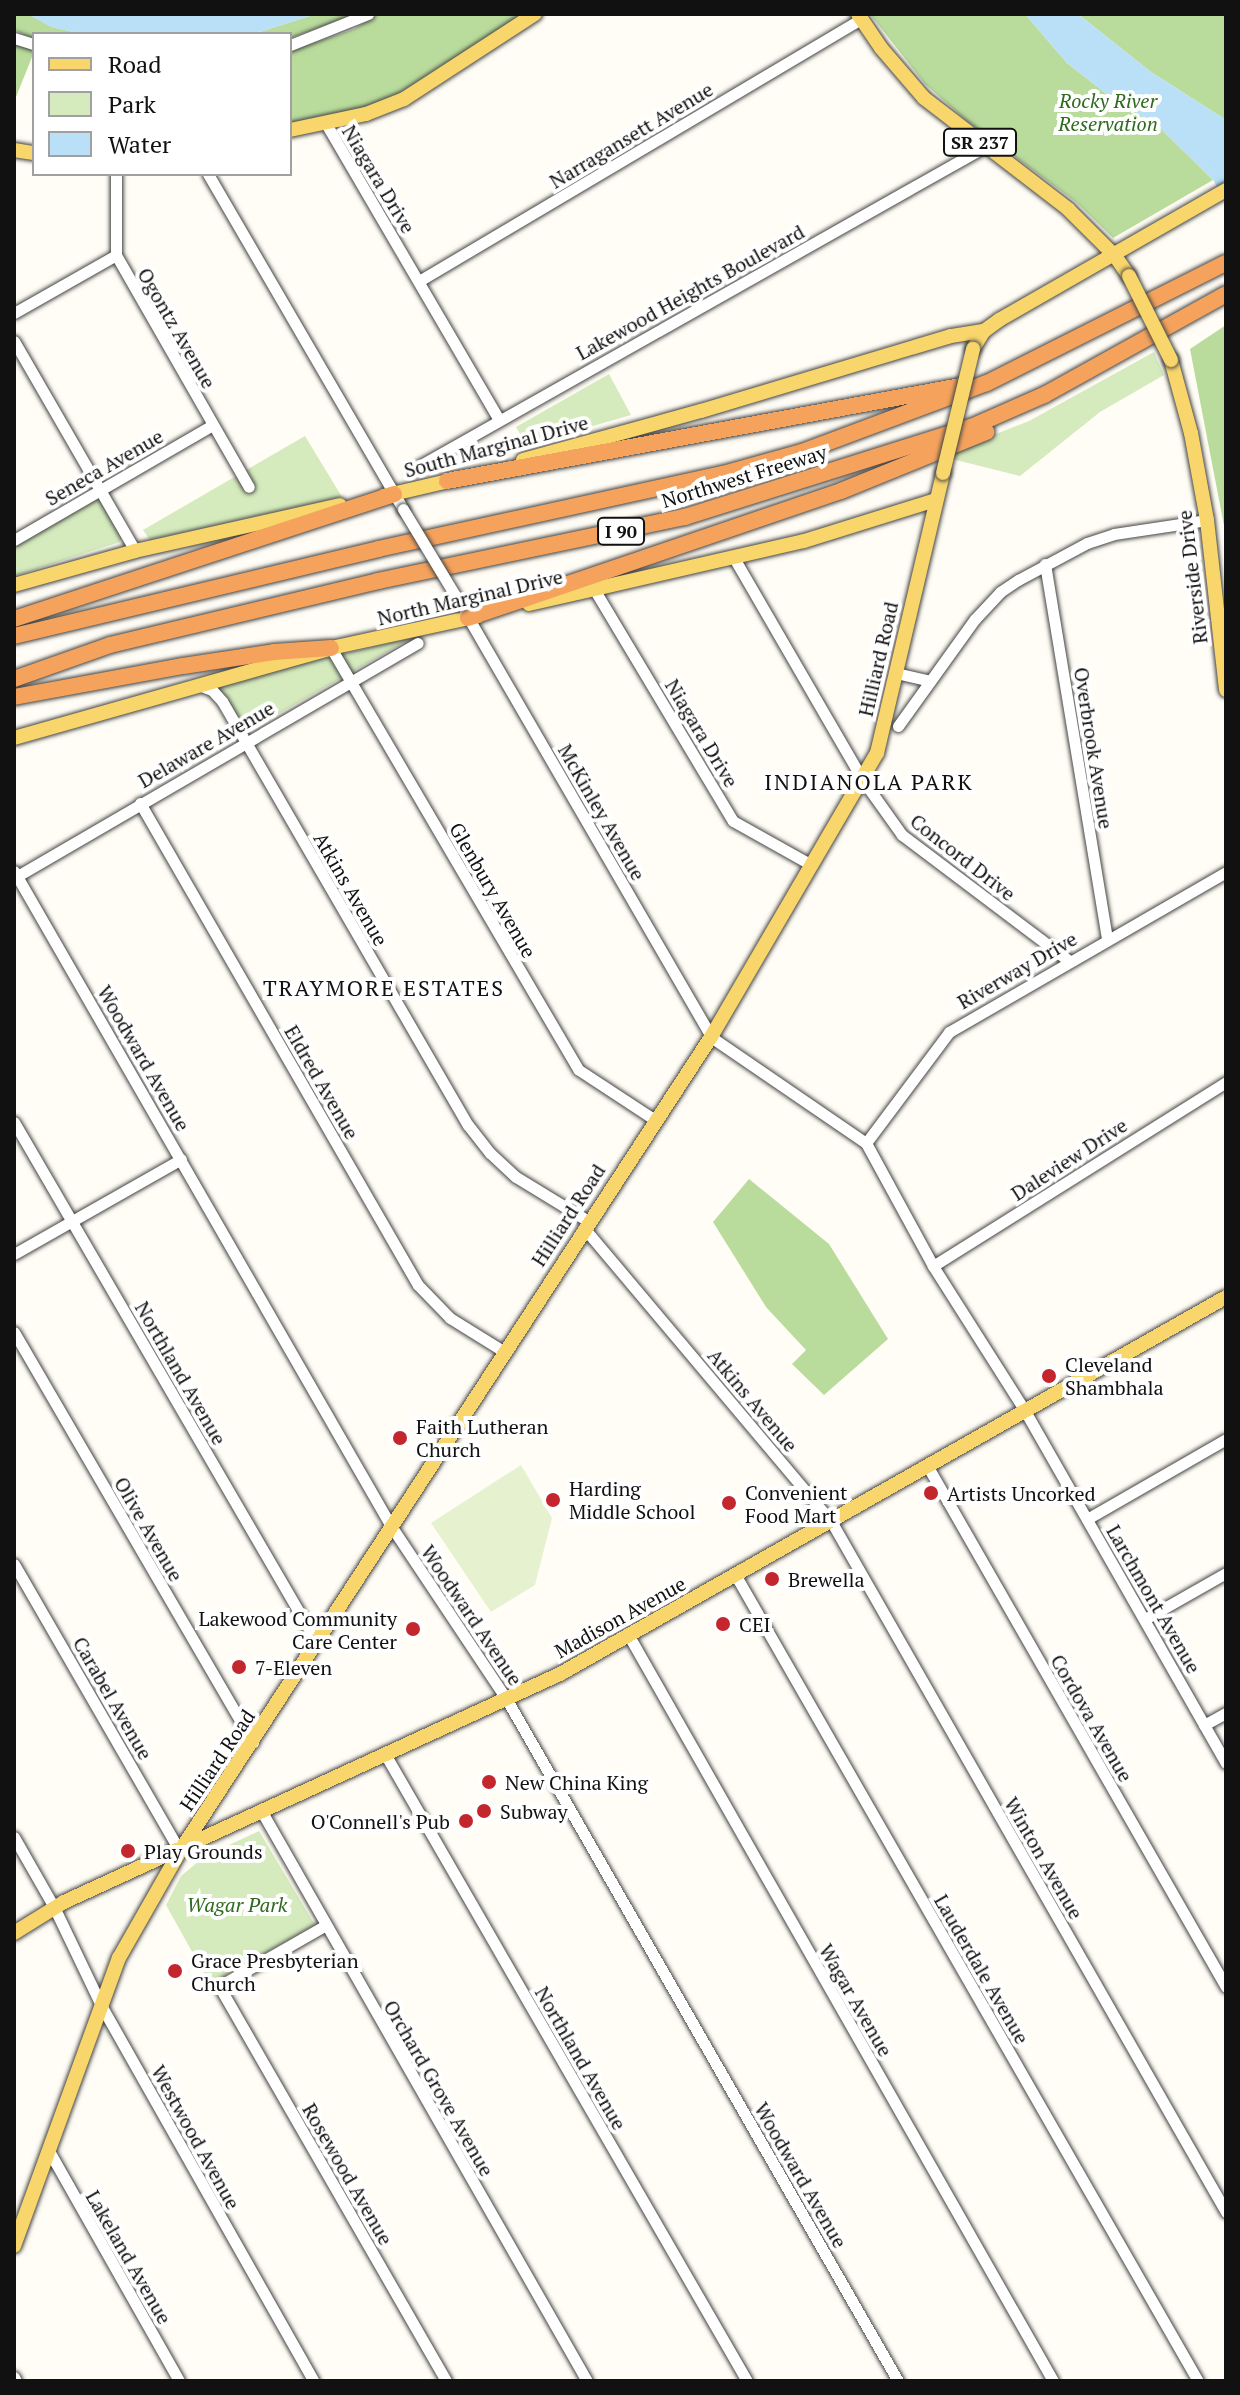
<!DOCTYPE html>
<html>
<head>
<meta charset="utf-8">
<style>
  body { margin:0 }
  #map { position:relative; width:1240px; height:2395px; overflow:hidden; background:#fffdf5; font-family:"PT Serif",serif }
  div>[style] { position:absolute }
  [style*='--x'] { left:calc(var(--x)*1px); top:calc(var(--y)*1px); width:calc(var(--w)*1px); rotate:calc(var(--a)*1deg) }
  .green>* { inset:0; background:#d5ebbd }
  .forest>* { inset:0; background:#b9dc9c; transform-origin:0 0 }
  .pitch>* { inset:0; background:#e6f2cf }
  .water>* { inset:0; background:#b9e0f7 }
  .roads { filter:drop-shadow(0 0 2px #444) drop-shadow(0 0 2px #444) }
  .minor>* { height:11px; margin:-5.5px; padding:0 5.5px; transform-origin:5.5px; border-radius:5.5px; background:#fff }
  .major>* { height:14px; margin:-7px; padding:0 7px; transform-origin:7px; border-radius:7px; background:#f9d66b }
  .highway>* { height:16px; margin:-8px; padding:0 8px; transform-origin:8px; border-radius:8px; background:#f5a25d }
  .bridges { filter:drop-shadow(0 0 2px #444) drop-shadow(0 0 2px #444) }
  .minor-bridge>* { height:11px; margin:-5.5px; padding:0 5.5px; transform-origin:5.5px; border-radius:5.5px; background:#fff }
  .major-bridge>* { height:14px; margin:-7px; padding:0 7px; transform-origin:7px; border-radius:7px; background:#f9d66b }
  .dots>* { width:22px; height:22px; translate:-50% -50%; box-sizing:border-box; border:4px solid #fff; border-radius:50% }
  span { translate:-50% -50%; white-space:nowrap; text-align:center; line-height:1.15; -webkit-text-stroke:8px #fff; paint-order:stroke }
  .shield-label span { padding:2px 6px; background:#fff; border:2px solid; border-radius:6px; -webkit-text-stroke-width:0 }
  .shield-label { font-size:18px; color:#111; font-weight:700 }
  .park-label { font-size:20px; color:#2f6b1f; font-style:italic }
  .street-label { font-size:20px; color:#111 }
  .poi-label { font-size:20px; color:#111 }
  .left { translate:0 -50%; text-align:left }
  .right { translate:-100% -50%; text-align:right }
  .neighbourhood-label { font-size:22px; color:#111; letter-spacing:2px }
  .frame { position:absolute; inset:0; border:16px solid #111; pointer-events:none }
  .legend { position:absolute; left:32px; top:32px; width:260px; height:144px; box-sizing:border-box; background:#fff; border:2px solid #a0a0a0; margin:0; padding:10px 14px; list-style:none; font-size:24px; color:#111 }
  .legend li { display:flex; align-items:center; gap:16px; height:40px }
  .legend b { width:40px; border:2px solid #a0a0a0 }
</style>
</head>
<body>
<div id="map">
  <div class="green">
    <i style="clip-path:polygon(1154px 352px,1164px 375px,1100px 412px,1020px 476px,952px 459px,953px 451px,1029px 421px)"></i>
    <i style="clip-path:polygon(609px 374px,631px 415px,527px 445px,516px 427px)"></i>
    <i style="clip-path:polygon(305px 436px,342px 497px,150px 540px,143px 530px)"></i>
    <i style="clip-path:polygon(95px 500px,101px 501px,122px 535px,120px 542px,14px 576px,14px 546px)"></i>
    <i style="clip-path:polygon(411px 638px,243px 734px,219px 692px,222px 683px)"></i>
    <i style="clip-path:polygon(259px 1831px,315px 1925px,210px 1984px,166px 1905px,181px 1876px,205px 1856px)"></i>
  </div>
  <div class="forest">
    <i style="clip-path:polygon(14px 14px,28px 14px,52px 27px,83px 34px,34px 34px,34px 39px,14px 30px)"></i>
    <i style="clip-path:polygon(316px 14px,357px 14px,290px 38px,290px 34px,253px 34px)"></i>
    <i style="clip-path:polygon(379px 14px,532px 14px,479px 42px,401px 92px,348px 115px,290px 127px,290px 51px,354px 29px)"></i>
    <i style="clip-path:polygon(870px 14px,1025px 14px,1067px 63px,1108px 95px,1157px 125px,1213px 180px,1113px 238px,1076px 202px,967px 121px,925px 84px)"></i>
    <i style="clip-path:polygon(1078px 14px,1226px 14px,1226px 120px,1151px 72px)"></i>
    <i style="left:14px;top:43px;width:22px;height:102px;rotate:22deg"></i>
    <i style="clip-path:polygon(1226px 325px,1226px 536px,1190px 349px)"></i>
    <i style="clip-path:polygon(749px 1179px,829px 1244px,888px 1339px,824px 1395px,792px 1364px,806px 1350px,766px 1307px,713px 1222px)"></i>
  </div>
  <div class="pitch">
    <i style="clip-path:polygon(521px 1465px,552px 1518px,535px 1585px,491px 1612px,431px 1523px)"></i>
  </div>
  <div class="water">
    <i style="clip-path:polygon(28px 14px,316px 14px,253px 34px,83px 34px,51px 27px)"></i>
    <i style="clip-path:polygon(1025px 14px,1078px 14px,1151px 72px,1226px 120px,1226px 201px,1213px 180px,1157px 125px,1108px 95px,1067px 63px)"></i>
  </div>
  <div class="roads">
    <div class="minor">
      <i style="--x:14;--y:38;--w:21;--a:17"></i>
      <i style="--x:290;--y:45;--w:84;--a:-21.7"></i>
      <i style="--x:325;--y:122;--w:345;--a:59.7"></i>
      <i style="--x:116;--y:174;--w:81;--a:90"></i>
      <i style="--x:116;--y:255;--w:267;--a:60.2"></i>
      <i style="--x:208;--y:174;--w:388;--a:59.8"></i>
      <i style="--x:419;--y:281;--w:514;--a:-30.66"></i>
      <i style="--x:14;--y:313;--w:117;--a:-29.6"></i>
      <i style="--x:14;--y:341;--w:242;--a:60"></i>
      <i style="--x:412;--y:470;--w:659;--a:-29.44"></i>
      <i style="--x:14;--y:540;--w:229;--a:-30.1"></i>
      <i style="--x:734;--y:558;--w:255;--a:59.9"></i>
      <i style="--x:862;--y:779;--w:69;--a:54.5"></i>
      <i style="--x:902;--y:835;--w:208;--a:37"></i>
      <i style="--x:1045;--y:564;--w:379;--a:80.6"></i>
      <i style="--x:594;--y:589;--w:270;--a:59.1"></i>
      <i style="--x:733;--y:821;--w:88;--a:29.2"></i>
      <i style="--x:465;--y:612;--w:491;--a:59.9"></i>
      <i style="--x:711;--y:1037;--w:188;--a:34.4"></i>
      <i style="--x:866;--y:1143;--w:140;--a:61.4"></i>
      <i style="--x:933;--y:1266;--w:172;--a:57.6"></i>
      <i style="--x:1025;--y:1411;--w:405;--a:60.3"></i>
      <i style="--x:331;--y:648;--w:489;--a:59.6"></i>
      <i style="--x:579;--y:1070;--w:91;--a:33.3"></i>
      <i style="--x:896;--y:673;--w:35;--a:13"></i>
      <i style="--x:199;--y:685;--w:14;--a:21"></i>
      <i style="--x:212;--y:690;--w:15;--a:48"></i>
      <i style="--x:222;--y:701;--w:490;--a:59.9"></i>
      <i style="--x:468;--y:1125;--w:36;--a:52"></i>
      <i style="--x:490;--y:1153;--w:35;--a:43"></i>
      <i style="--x:516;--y:1177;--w:84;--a:31.4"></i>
      <i style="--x:898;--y:726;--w:132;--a:-54.3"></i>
      <i style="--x:975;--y:619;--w:37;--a:-47"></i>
      <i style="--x:1000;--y:592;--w:22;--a:-34"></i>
      <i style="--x:1018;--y:580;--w:78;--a:-28.2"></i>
      <i style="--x:1087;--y:543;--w:28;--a:-18"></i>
      <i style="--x:1114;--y:534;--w:94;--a:-8.6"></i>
      <i style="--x:140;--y:803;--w:556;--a:60.03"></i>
      <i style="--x:418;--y:1285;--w:46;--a:45.9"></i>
      <i style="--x:450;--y:1318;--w:62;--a:31.9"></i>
      <i style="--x:14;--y:871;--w:756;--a:60.08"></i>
      <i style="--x:391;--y:1526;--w:209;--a:56.3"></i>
      <i style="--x:507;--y:1700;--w:785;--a:60.14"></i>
      <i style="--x:14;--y:878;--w:467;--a:-30.2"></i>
      <i style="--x:14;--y:1122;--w:603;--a:59.82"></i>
      <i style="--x:866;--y:1143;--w:139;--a:-53.2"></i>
      <i style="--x:949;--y:1032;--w:320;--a:-30"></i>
      <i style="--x:584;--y:1228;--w:383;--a:49.9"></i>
      <i style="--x:831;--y:1521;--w:796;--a:60.25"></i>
      <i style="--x:14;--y:1254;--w:192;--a:-29.6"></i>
      <i style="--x:933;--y:1266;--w:346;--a:-32.1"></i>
      <i style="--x:14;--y:1332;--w:475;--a:59.8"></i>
      <i style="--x:928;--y:1467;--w:599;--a:60.18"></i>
      <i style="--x:1087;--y:1519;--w:160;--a:-29.9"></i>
      <i style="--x:14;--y:1564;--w:332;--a:60"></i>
      <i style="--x:736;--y:1576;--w:928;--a:60.15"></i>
      <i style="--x:1145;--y:1619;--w:93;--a:-29.6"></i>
      <i style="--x:629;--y:1636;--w:857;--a:60.35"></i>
      <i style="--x:1204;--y:1725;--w:25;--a:-29"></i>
      <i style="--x:385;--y:1754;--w:724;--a:60"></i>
      <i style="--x:262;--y:1812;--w:655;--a:60.27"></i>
      <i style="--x:14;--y:1837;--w:81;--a:60.3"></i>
      <i style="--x:54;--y:1907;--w:111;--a:64.4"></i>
      <i style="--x:102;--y:2007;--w:430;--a:60.5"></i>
      <i style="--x:326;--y:1925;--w:123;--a:150.3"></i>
      <i style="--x:219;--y:1986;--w:456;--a:60.1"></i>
      <i style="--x:49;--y:2151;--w:264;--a:60.5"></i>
      <i style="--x:14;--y:2377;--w:4;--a:63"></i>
    </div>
    <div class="major">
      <i style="--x:858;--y:14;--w:41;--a:55.9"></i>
      <i style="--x:881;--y:48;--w:66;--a:49.3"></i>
      <i style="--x:924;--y:98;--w:182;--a:37.6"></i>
      <i style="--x:1068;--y:209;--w:66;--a:45"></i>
      <i style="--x:1115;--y:256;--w:24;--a:55"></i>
      <i style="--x:290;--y:130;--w:78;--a:-11.9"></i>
      <i style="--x:366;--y:114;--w:41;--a:-21.5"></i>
      <i style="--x:404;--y:99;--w:156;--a:-33"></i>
      <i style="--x:14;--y:150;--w:20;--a:9"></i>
      <i style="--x:973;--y:349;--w:21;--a:-59"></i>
      <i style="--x:984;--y:331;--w:19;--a:-36"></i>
      <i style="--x:999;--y:320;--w:262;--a:-29.8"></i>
      <i style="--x:1171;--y:360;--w:76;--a:74.7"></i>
      <i style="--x:1191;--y:433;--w:88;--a:79.6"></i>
      <i style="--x:1207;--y:520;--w:171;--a:83.6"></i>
      <i style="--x:523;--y:460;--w:185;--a:-15.4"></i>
      <i style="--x:701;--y:411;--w:261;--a:-16.7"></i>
      <i style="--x:951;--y:336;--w:33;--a:-9"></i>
      <i style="--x:384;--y:496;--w:75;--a:-13.1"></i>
      <i style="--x:14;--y:585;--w:126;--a:-15.7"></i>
      <i style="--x:135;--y:551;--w:210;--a:-12.6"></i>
      <i style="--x:529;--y:604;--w:282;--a:-12.9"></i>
      <i style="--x:804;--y:541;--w:138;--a:-17.3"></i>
      <i style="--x:14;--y:738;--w:330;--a:-15.8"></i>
      <i style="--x:331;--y:648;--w:150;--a:-12.3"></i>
      <i style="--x:14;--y:1933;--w:59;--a:-31.8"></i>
      <i style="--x:64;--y:1902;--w:546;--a:-24.69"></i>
      <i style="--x:560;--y:1674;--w:765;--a:-29.51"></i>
      <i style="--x:14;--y:2246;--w:307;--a:-70"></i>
      <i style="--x:119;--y:1958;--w:123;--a:-60.3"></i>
      <i style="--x:180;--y:1851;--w:972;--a:-56.88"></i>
      <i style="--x:711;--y:1037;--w:329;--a:-59.7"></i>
      <i style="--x:877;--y:753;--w:288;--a:-76.7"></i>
    </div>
    <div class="highway">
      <i style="--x:447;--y:481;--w:528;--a:-10.48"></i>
      <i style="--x:468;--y:618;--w:394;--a:-18.8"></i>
      <i style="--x:841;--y:491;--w:157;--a:-22.1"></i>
      <i style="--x:14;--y:619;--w:400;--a:-18.2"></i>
      <i style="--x:14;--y:636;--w:374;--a:-13.4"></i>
      <i style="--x:378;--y:549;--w:353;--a:-12.3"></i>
      <i style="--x:723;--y:474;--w:82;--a:-15.6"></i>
      <i style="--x:802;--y:452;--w:197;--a:-20.5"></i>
      <i style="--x:987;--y:383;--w:267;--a:-26.7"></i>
      <i style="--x:14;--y:679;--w:102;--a:-19.5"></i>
      <i style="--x:110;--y:645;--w:276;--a:-13.4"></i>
      <i style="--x:378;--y:581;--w:314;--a:-11.8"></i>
      <i style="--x:685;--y:517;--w:300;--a:-17.5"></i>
      <i style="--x:971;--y:427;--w:80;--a:-23.7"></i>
      <i style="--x:1044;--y:395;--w:208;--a:-29"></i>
      <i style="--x:14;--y:697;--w:172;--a:-10.4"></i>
      <i style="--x:183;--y:666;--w:92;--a:-8.7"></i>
      <i style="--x:274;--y:652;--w:57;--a:-4"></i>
    </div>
  </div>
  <div class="bridges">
    <div class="minor-bridge">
      <i style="--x:403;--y:509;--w:112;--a:58.9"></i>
    </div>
    <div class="major-bridge">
      <i style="--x:1129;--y:276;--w:94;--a:63.4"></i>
      <i style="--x:943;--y:473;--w:128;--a:-76.4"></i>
    </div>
  </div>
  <div class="dots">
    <i style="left:1049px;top:1376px;background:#c4262e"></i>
    <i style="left:400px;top:1438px;background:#c4262e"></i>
    <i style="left:931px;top:1493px;background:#c4262e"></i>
    <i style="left:553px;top:1500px;background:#c4262e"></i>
    <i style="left:729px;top:1503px;background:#c4262e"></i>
    <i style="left:772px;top:1579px;background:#c4262e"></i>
    <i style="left:723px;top:1624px;background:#c4262e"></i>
    <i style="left:413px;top:1629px;background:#c4262e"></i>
    <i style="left:239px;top:1667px;background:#c4262e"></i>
    <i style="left:489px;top:1782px;background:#c4262e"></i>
    <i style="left:484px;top:1811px;background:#c4262e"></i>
    <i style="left:466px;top:1821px;background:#c4262e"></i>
    <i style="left:128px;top:1851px;background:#c4262e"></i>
    <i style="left:175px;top:1971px;background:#c4262e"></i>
  </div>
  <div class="shield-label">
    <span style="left:980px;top:142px">SR 237</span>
    <span style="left:621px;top:531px">I 90</span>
  </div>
  <div class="park-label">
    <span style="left:1108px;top:112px">Rocky River<br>Reservation</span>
    <span style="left:237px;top:1904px">Wagar Park</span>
  </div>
  <div class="street-label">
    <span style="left:631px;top:135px;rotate:-31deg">Narragansett Avenue</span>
    <span style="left:379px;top:179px;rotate:59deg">Niagara Drive</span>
    <span style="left:690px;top:292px;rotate:-29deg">Lakewood Heights Boulevard</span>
    <span style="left:177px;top:328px;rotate:60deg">Ogontz Avenue</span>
    <span style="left:496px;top:446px;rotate:-15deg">South Marginal Drive</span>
    <span style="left:104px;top:467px;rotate:-30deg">Seneca Avenue</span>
    <span style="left:744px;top:476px;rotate:-17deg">Northwest Freeway</span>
    <span style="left:1192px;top:577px;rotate:-97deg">Riverside Drive</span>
    <span style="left:470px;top:597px;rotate:-13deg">North Marginal Drive</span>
    <span style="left:878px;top:659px;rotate:-77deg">Hilliard Road</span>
    <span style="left:702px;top:733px;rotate:59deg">Niagara Drive</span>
    <span style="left:206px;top:744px;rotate:-30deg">Delaware Avenue</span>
    <span style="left:1094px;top:748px;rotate:81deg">Overbrook Avenue</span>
    <span style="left:602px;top:812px;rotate:60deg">McKinley Avenue</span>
    <span style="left:963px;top:857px;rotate:38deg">Concord Drive</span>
    <span style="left:351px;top:889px;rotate:60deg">Atkins Avenue</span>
    <span style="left:493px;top:890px;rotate:60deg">Glenbury Avenue</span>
    <span style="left:1017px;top:970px;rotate:-30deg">Riverway Drive</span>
    <span style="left:144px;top:1058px;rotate:60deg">Woodward Avenue</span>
    <span style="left:322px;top:1082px;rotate:60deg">Eldred Avenue</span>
    <span style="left:1069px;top:1159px;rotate:-33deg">Daleview Drive</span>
    <span style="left:568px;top:1215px;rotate:-57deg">Hilliard Road</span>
    <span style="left:181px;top:1373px;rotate:60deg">Northland Avenue</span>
    <span style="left:753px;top:1400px;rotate:50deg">Atkins Avenue</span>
    <span style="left:149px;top:1529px;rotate:60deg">Olive Avenue</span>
    <span style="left:1154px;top:1599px;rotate:60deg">Larchmont Avenue</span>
    <span style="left:472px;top:1615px;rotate:56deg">Woodward Avenue</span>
    <span style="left:620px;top:1617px;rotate:-29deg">Madison Avenue</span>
    <span style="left:113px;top:1698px;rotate:60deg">Carabel Avenue</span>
    <span style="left:1092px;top:1718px;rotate:60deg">Cordova Avenue</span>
    <span style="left:217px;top:1760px;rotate:-56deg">Hilliard Road</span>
    <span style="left:1044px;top:1858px;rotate:60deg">Winton Avenue</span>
    <span style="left:982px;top:1969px;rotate:60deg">Lauderdale Avenue</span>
    <span style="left:856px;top:2000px;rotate:60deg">Wagar Avenue</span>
    <span style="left:581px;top:2058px;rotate:60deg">Northland Avenue</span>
    <span style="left:439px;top:2088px;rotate:60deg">Orchard Grove Avenue</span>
    <span style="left:196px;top:2137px;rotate:61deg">Westwood Avenue</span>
    <span style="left:348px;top:2174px;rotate:60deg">Rosewood Avenue</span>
    <span style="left:801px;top:2175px;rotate:60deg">Woodward Avenue</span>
    <span style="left:129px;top:2257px;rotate:60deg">Lakeland Avenue</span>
  </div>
  <div class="poi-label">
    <span class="left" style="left:1065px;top:1376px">Cleveland<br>Shambhala</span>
    <span class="left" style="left:416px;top:1438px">Faith Lutheran<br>Church</span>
    <span class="left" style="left:569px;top:1500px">Harding<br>Middle School</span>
    <span class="left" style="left:745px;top:1504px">Convenient<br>Food Mart</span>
    <span class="left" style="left:947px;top:1493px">Artists Uncorked</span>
    <span class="left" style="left:788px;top:1579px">Brewella</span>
    <span class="right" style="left:397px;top:1630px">Lakewood Community<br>Care Center</span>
    <span class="left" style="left:739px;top:1624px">CEI</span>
    <span class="left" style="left:255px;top:1667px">7-Eleven</span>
    <span class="left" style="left:505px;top:1782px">New China King</span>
    <span class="left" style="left:500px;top:1811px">Subway</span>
    <span class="right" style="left:450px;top:1821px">O'Connell's Pub</span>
    <span class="left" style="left:144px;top:1851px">Play Grounds</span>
    <span class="left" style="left:191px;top:1972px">Grace Presbyterian<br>Church</span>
  </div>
  <div class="neighbourhood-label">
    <span style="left:869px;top:782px">INDIANOLA PARK</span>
    <span style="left:384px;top:988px">TRAYMORE ESTATES</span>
  </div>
  <div class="frame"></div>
  <ul class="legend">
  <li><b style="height:10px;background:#f9d66b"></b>Road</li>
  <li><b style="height:22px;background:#d5ebbd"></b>Park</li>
  <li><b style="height:22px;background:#b9e0f7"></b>Water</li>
  </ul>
</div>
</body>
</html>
